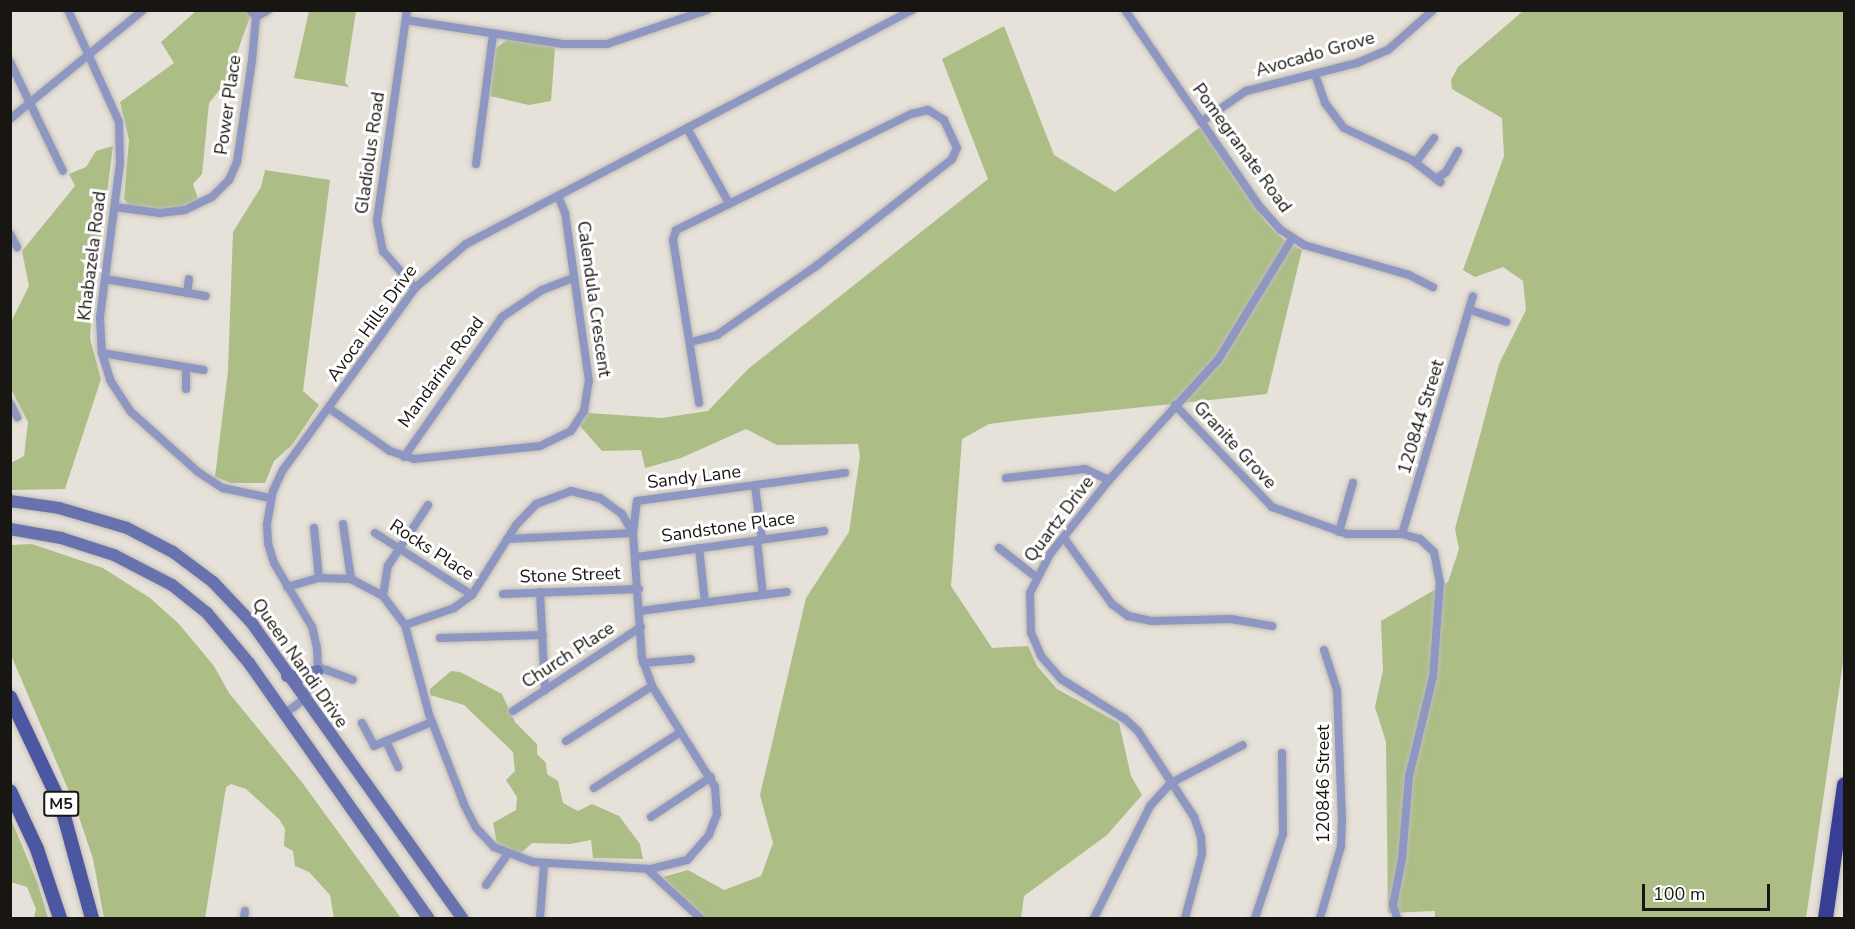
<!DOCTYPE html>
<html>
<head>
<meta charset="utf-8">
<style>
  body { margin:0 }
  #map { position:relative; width:1855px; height:929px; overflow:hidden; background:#e6e1d9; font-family:"Nunito Sans",sans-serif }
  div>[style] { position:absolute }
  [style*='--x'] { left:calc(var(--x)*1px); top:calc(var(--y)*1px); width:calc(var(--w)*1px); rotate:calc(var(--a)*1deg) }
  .green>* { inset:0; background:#acbd86 }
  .roads { filter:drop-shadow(0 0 2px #c1bcb5) drop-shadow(0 0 2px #c1bcb5) }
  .street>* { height:8px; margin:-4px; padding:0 4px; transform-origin:4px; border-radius:4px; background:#8e97c1 }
  .secondary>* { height:12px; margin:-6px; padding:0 6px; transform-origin:6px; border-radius:6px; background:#6772af }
  .primary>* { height:14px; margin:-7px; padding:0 7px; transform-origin:7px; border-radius:7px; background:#4c57a1 }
  .highway>* { height:15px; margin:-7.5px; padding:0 7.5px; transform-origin:7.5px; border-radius:7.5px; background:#373e94 }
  span { translate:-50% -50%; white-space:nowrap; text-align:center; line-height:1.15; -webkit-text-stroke:6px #fff; paint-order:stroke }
  .shield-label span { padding:2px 4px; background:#fff; border:2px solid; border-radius:4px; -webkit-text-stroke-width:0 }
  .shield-label { font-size:16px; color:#171613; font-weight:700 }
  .street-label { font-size:18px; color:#171613 }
  .frame { position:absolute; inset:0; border:12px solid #171613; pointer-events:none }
  .scale { position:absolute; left:1642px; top:884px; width:128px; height:27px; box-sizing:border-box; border:3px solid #171613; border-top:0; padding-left:8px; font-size:18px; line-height:21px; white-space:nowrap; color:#171613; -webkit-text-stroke:4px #fff; paint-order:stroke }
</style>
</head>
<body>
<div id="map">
  <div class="green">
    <i style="clip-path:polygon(196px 11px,252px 11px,227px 81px,209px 103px,202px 174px,193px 184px,199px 202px,167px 210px,129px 206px,124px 199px,129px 140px,120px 102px,174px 63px,161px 42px)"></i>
    <i style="clip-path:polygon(309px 11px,356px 11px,345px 82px,349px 87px,294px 78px)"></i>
    <i style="clip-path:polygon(1523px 11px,1844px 11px,1844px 655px,1806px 918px,1435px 918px,1435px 911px,1388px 913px,1386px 742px,1375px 707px,1383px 670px,1381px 621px,1448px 582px,1459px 549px,1455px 529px,1499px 364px,1526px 310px,1523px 281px,1503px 267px,1475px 277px,1463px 270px,1504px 156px,1502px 118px,1452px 89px,1451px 80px,1458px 67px)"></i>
    <i style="clip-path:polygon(1004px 26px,1054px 155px,1115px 192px,1200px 127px,1265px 221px,1285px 241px,1302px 250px,1267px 394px,1019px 420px,989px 424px,962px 439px,951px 586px,992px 648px,1028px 646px,1037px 666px,1057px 689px,1119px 723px,1131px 776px,1142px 795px,1107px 835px,1024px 896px,1021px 918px,703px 918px,663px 877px,688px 870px,724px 890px,761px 876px,773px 843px,760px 795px,806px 598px,849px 532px,860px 456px,858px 444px,777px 445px,746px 429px,681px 458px,645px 468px,641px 450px,602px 451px,580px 426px,588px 413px,662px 418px,708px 411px,748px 369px,988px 179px,942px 59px)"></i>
    <i style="clip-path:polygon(508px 39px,555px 47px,551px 101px,529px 105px,490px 96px,496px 48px)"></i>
    <i style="clip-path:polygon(113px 146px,91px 319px,90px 339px,101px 379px,65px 489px,11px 490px,11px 463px,24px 456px,28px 422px,10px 387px,11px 322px,29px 286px,22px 251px,75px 186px,69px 174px,86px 167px,96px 151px)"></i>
    <i style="clip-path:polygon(265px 170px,330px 180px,303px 391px,319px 405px,292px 445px,274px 461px,265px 483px,231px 483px,215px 477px,228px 371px,233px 232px,261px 187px)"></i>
    <i style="clip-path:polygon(32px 544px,103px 568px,150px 598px,178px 623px,214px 666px,229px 693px,301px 781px,401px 918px,334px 918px,330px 895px,309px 872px,295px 866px,293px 851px,284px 846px,285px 829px,279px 819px,246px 789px,231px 784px,226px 787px,205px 918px,104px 918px,93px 859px,76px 808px,11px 655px,11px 545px)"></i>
    <i style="clip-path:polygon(451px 671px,460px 672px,502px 694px,515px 722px,537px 744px,537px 754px,546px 763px,547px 774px,558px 781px,563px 803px,578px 811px,592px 804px,619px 816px,640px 844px,643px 859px,593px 858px,591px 840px,570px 844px,532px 843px,520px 854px,497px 844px,493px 823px,516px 810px,517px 797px,506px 780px,515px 771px,513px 752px,464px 705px,430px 695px,430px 689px)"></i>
    <i style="clip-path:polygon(11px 819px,38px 884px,48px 918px,34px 918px,36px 909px,27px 887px,11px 882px)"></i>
  </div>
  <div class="roads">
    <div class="street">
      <i style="--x:68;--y:10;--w:123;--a:65.5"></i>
      <i style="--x:119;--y:122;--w:41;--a:88.6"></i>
      <i style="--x:120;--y:163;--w:156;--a:97.4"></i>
      <i style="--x:100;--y:318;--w:35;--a:87"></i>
      <i style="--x:102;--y:353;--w:28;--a:73"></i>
      <i style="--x:110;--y:380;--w:38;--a:57"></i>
      <i style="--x:131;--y:412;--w:90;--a:41.8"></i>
      <i style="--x:198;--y:472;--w:30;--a:33"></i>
      <i style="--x:223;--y:488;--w:48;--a:12"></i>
      <i style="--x:407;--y:10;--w:213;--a:98.1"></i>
      <i style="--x:377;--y:221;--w:31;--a:79"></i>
      <i style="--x:383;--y:251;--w:49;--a:49.1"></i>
      <i style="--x:1125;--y:10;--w:239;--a:55.6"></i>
      <i style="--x:1260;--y:207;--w:31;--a:48"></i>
      <i style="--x:1281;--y:230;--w:27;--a:33"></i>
      <i style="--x:1304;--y:245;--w:109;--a:15.9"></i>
      <i style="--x:1409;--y:275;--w:27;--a:27"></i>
      <i style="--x:256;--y:17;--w:14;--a:-30"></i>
      <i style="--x:406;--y:20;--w:159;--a:8.7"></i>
      <i style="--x:563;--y:44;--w:44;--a:0"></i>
      <i style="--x:607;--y:44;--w:106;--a:-18.8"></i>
      <i style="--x:10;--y:62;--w:121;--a:64.1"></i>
      <i style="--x:1315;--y:74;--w:31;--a:71"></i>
      <i style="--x:1325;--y:103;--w:31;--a:53"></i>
      <i style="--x:1344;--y:128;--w:75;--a:25.2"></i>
      <i style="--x:1412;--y:160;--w:36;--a:38"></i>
      <i style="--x:10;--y:119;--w:172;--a:-39.3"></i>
      <i style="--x:1201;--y:122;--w:55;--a:-34.6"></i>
      <i style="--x:1246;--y:91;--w:114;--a:-14.2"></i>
      <i style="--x:1357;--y:63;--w:34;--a:-23"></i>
      <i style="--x:1388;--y:50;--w:60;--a:-41.6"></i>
      <i style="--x:687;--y:128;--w:86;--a:60.8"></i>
      <i style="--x:1416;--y:162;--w:30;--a:-53"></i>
      <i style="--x:476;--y:164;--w:130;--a:-82.5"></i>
      <i style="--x:1436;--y:179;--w:12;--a:-35"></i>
      <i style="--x:1446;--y:172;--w:24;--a:-60"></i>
      <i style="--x:115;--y:207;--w:45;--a:7.6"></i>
      <i style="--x:160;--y:213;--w:25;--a:-7"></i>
      <i style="--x:185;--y:210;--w:30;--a:-26"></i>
      <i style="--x:212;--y:197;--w:24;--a:-45"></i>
      <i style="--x:229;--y:180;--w:20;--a:-66"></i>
      <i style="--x:237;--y:162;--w:102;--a:-81.6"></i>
      <i style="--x:252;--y:61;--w:44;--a:-84.8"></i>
      <i style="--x:256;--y:17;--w:9;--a:-131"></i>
      <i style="--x:10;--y:234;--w:15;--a:62"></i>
      <i style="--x:105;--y:279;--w:102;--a:9.6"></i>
      <i style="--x:187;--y:293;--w:14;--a:-82"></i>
      <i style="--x:1470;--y:310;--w:38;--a:18"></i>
      <i style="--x:691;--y:342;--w:27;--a:-15"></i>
      <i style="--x:717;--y:335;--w:119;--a:-34.8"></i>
      <i style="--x:815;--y:267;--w:174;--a:-38.2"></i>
      <i style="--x:952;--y:159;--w:12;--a:-66"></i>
      <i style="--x:957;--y:148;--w:31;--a:-115"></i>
      <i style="--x:944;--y:120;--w:19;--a:-148"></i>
      <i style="--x:928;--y:110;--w:17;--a:167"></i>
      <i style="--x:911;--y:114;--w:262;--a:153.7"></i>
      <i style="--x:676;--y:230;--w:10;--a:107"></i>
      <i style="--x:673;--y:240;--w:165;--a:80.9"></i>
      <i style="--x:102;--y:353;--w:103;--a:9.5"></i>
      <i style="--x:186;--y:389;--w:21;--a:-90"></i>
      <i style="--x:10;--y:403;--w:16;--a:63"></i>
      <i style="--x:1175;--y:405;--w:141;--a:46.4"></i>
      <i style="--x:1272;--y:507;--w:80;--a:19.8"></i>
      <i style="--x:1347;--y:534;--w:55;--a:0"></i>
      <i style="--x:1402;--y:534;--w:19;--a:16"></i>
      <i style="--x:1420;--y:539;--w:19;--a:43"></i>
      <i style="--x:1434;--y:552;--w:31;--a:79"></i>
      <i style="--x:1440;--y:582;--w:95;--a:94.2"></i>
      <i style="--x:1433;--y:677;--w:102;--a:103.6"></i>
      <i style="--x:1409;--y:776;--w:83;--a:94.8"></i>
      <i style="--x:1402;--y:859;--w:47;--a:101.1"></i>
      <i style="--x:1393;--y:905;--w:14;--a:73"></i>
      <i style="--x:330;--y:409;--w:73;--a:35"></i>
      <i style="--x:390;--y:451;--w:25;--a:18"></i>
      <i style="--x:414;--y:459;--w:127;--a:-5.9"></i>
      <i style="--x:540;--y:446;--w:34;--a:-26"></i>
      <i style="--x:571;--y:431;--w:24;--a:-57"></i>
      <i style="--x:584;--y:411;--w:30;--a:-81"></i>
      <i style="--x:589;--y:381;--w:170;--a:-98.1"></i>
      <i style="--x:565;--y:213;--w:18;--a:-112"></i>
      <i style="--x:404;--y:457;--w:171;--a:-55"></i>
      <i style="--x:502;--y:317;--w:48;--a:-34"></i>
      <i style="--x:542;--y:290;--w:34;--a:-21"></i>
      <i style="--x:1006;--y:478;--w:80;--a:-6.5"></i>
      <i style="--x:1085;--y:469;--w:26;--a:25"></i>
      <i style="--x:755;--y:486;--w:54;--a:82.6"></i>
      <i style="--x:343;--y:524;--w:56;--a:81.7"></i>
      <i style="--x:314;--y:528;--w:50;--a:84.3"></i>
      <i style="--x:1339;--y:532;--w:51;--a:-74.1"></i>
      <i style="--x:375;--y:533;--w:115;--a:32.6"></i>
      <i style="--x:1402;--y:534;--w:248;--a:-73.4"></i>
      <i style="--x:1064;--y:538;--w:82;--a:54"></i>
      <i style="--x:1112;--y:604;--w:20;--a:37"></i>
      <i style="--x:1128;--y:616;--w:24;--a:12"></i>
      <i style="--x:1151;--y:621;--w:80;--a:-1.4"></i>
      <i style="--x:1231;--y:619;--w:42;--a:9.7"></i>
      <i style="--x:507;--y:539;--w:126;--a:-2.7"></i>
      <i style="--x:633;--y:533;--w:32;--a:-83"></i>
      <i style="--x:637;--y:501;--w:210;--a:-7.7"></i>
      <i style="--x:757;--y:541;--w:54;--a:83.7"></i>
      <i style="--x:699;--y:548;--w:54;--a:83.7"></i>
      <i style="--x:999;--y:548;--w:47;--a:38.1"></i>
      <i style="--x:637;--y:557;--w:189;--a:-7.9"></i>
      <i style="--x:287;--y:587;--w:33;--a:-16"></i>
      <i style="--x:319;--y:578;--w:32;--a:2"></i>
      <i style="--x:351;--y:579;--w:36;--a:28"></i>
      <i style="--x:383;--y:596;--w:36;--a:53"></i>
      <i style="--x:405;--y:625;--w:52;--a:-19.1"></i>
      <i style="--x:454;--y:608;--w:22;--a:-36"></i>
      <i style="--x:472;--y:595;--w:83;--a:-57.8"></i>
      <i style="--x:516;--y:525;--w:29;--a:-46"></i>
      <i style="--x:536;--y:504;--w:37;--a:-20"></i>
      <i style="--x:571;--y:491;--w:30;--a:14"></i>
      <i style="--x:600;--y:498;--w:27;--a:36"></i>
      <i style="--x:622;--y:514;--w:22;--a:60"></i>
      <i style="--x:633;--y:533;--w:125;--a:85.9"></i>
      <i style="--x:642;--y:658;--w:30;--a:70"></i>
      <i style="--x:652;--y:686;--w:119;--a:58"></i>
      <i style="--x:715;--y:787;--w:27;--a:86"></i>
      <i style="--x:717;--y:814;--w:22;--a:111"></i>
      <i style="--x:709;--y:835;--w:33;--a:131"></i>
      <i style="--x:687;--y:860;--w:38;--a:166"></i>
      <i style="--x:650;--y:869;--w:117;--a:-176.6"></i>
      <i style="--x:533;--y:862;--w:42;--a:-159"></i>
      <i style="--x:494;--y:847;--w:26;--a:-133"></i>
      <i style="--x:476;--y:828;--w:27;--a:-117"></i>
      <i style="--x:464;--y:804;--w:97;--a:-111.3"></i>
      <i style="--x:429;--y:714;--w:92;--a:-105.1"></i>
      <i style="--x:540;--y:592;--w:98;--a:87.1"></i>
      <i style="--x:503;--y:594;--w:136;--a:-2.1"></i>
      <i style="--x:383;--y:596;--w:30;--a:-81"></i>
      <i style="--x:388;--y:566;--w:73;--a:-56.7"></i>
      <i style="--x:640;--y:611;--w:148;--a:-7.4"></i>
      <i style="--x:440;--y:638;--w:103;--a:-1.7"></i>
      <i style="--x:643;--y:663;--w:48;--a:-4.8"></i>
      <i style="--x:318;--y:667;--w:37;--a:20"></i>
      <i style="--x:513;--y:711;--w:153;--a:-33.3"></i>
      <i style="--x:283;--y:715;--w:25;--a:-37"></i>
      <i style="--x:303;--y:700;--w:16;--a:-60"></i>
      <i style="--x:311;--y:686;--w:20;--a:-70"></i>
      <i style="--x:318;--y:667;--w:19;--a:-93"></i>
      <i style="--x:317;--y:648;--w:22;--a:-103"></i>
      <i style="--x:312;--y:627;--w:74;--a:-120.7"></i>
      <i style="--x:274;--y:563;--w:21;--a:-107"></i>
      <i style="--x:268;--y:543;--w:19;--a:-93"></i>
      <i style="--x:267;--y:524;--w:34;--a:-80"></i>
      <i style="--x:273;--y:491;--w:23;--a:-65"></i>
      <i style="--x:283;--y:470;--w:225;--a:-54"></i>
      <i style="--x:415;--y:288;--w:67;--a:-40.8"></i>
      <i style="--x:466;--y:244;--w:504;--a:-27.68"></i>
      <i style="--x:362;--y:723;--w:26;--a:62"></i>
      <i style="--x:374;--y:746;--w:63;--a:-22.5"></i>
      <i style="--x:386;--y:741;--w:29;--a:65"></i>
      <i style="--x:566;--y:741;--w:102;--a:-32.6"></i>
      <i style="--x:594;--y:788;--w:103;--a:-32.8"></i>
      <i style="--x:651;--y:817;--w:72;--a:-33.7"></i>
      <i style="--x:647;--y:869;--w:72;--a:42.8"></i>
      <i style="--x:486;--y:885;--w:37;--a:-55"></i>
      <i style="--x:244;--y:918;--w:7;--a:-82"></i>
      <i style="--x:540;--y:918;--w:55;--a:-85.8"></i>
      <i style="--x:1094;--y:918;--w:125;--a:-63.4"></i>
      <i style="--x:1150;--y:806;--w:31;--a:-48"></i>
      <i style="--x:1171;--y:783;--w:81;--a:-27.8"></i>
      <i style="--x:1185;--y:918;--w:66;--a:-75.1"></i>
      <i style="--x:1202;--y:854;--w:17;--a:-93"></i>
      <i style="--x:1201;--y:837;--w:21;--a:-109"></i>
      <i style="--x:1194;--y:817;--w:103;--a:-123.1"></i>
      <i style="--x:1138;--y:731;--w:18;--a:-137"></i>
      <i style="--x:1125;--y:719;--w:75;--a:-148"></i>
      <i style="--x:1061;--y:679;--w:30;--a:-131"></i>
      <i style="--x:1041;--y:656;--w:25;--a:-113"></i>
      <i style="--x:1031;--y:633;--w:40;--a:-91.4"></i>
      <i style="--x:1030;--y:593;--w:44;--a:-62.9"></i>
      <i style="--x:1050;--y:554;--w:95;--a:-51.4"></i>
      <i style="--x:1109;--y:480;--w:162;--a:-47.8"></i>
      <i style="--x:1218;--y:360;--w:142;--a:-58.6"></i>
      <i style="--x:1255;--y:918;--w:89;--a:-71.6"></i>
      <i style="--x:1283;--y:834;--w:81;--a:-90.7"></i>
      <i style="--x:1320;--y:918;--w:75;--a:-73.7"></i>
      <i style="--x:1341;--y:846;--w:26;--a:-88"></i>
      <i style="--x:1342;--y:820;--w:130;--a:-92.2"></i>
      <i style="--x:1337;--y:690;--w:42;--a:-108"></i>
    </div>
    <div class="secondary">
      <i style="--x:10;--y:501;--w:49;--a:8.1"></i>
      <i style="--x:59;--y:508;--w:71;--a:16.4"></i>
      <i style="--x:127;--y:528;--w:52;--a:27.6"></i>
      <i style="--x:173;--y:552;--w:50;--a:36.9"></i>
      <i style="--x:213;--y:582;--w:55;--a:46.5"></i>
      <i style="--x:251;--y:622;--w:364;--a:54.5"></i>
      <i style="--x:10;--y:529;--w:52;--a:10"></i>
      <i style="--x:61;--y:538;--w:56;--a:17.8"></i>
      <i style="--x:114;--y:555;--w:65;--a:27.3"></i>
      <i style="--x:172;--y:585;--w:45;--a:38.7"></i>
      <i style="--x:207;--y:613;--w:65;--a:50"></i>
      <i style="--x:249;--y:663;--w:312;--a:54.9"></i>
      <i style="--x:287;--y:676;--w:13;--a:4"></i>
      <i style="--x:300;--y:677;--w:18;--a:-19"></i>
    </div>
    <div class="primary">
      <i style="--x:10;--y:697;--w:119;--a:64.7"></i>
      <i style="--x:61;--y:805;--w:117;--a:74.7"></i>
      <i style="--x:10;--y:791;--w:64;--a:65"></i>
      <i style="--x:37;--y:849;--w:73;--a:71.6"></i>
    </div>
    <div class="highway">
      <i style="--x:1825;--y:918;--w:135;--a:-81.9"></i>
    </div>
  </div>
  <div class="shield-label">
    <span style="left:61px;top:804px">M5</span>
  </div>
  <div class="street-label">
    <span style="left:1315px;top:54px;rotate:-16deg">Avocado Grove</span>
    <span style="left:228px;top:105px;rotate:-82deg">Power Place</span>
    <span style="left:1242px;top:148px;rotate:54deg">Pomegranate Road</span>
    <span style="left:370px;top:153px;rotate:-82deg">Gladiolus Road</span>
    <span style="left:92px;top:256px;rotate:-83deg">Khabazela Road</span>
    <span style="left:594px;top:299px;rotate:82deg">Calendula Crescent</span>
    <span style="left:372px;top:323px;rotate:-54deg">Avoca Hills Drive</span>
    <span style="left:441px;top:372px;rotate:-54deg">Mandarine Road</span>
    <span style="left:1421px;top:417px;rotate:-73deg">120844 Street</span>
    <span style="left:1235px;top:445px;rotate:47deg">Granite Grove</span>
    <span style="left:694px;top:477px;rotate:-7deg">Sandy Lane</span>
    <span style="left:1059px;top:519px;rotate:-53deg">Quartz Drive</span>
    <span style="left:728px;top:527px;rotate:-8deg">Sandstone Place</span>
    <span style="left:432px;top:550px;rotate:33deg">Rocks Place</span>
    <span style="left:570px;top:575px;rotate:-2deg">Stone Street</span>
    <span style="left:568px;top:655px;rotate:-33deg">Church Place</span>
    <span style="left:300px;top:663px;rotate:55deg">Queen Nandi Drive</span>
    <span style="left:1323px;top:784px;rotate:-90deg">120846 Street</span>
  </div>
  <div class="frame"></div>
  <div class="scale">100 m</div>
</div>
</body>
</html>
